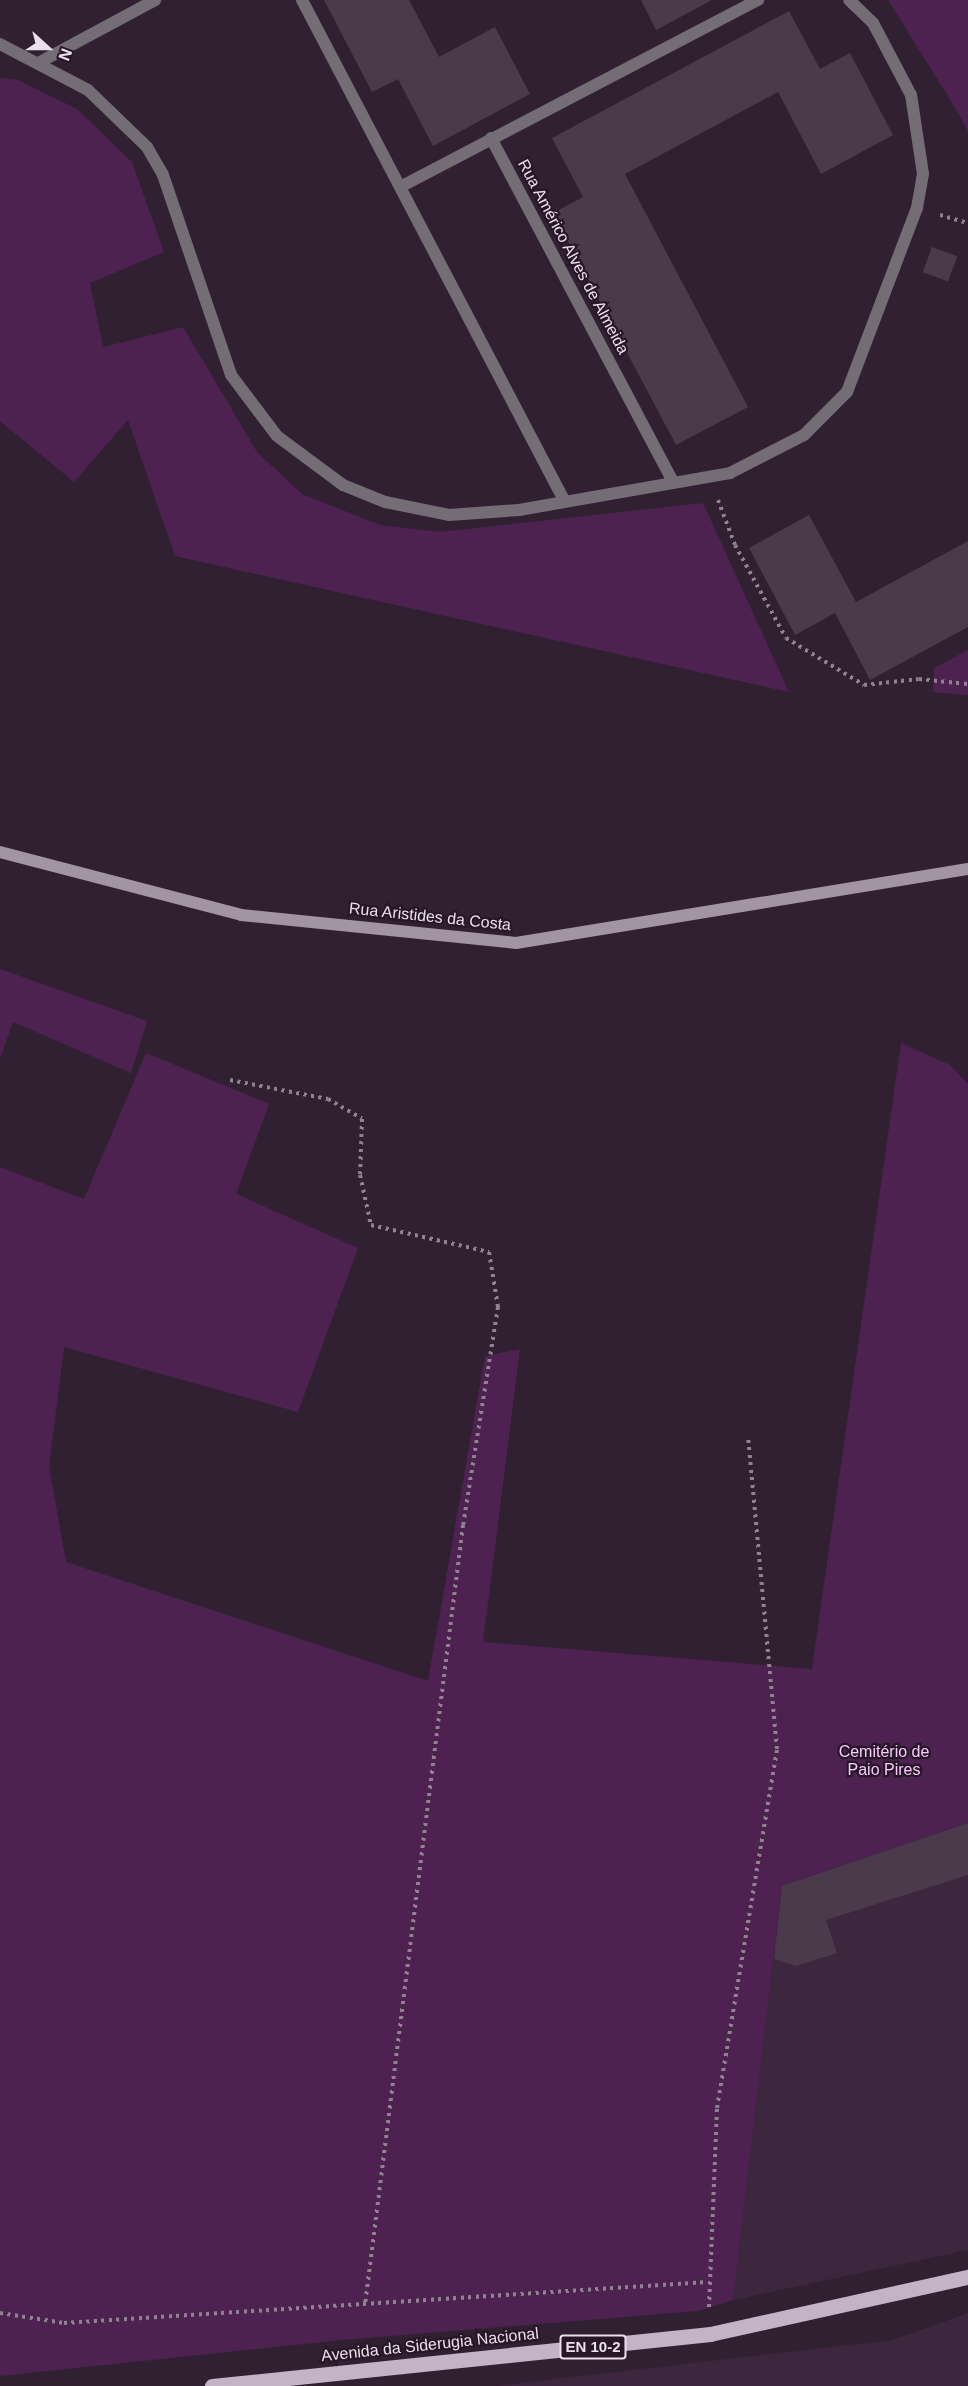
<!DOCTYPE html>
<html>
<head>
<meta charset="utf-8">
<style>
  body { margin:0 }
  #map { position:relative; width:968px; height:2386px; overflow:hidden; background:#312032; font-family:Arial,sans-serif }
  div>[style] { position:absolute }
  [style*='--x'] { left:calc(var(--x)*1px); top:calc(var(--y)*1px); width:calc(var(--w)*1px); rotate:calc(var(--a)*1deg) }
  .built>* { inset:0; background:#3c273e }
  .green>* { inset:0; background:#4d2251 }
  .building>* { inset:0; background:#4b394c; transform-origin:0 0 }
  .path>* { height:4px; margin-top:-2px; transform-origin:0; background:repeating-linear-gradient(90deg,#908291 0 3px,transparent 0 7.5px) }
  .lane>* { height:12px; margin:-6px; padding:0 6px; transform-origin:6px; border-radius:6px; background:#756d76 }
  .street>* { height:12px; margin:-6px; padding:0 6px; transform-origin:6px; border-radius:6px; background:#756d76 }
  .secondary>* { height:12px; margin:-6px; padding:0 6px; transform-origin:6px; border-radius:6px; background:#a294a3 }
  .primary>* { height:15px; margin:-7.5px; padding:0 7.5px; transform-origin:7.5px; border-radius:7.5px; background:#c4b2c6 }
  span { translate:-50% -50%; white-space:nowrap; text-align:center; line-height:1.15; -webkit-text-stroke:4.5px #271728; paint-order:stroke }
  .shield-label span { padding:2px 4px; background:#271728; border:2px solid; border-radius:4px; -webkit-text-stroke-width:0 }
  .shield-label { font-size:15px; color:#ebdfeb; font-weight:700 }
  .street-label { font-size:16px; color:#ebdfeb }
  .park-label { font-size:16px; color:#f7cbfa }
  .north { position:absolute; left:18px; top:18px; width:60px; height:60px; -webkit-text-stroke:4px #271728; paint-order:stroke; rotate:111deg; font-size:16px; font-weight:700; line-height:24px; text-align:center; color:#ebdfeb }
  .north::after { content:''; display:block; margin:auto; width:21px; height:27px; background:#ebdfeb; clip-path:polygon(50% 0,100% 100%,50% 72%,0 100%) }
</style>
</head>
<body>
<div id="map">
  <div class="built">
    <i style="clip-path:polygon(968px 1823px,968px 2250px,733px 2300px,782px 1886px)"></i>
    <i style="clip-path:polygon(968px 2313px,968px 2386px,495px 2386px,892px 2340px)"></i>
  </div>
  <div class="green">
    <i style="clip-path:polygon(888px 0,968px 0,968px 131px,956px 109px)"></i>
    <i style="clip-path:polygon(0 78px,18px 80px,77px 109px,132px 162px,164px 252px,90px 283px,103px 347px,183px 327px,257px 452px,302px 494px,380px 525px,440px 532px,703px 503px,789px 692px,175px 556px,128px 420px,74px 482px,0 421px)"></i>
    <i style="clip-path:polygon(968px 650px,968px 695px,933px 692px,934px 668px)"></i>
    <i style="clip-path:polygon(0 969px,147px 1021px,131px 1073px,13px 1022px,0 1059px)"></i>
    <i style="clip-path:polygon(901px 1043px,950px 1065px,968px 1084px,968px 1823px,782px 1886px,733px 2300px,698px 2311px,342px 2340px,0 2376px,0 1167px,84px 1199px,146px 1053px,269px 1104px,236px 1194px,358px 1248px,298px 1412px,64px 1347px,49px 1466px,66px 1562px,428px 1681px,485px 1356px,520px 1349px,483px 1642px,812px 1669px)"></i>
  </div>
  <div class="building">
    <i style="clip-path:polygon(324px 0,409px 0,439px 57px,495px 27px,530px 94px,433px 146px,398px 79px,372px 92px)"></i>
    <i style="clip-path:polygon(641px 0,712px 0,656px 30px)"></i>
    <i style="clip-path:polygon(789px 11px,820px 69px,850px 53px,893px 135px,821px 174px,778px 92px,625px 174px,748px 407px,676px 445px,553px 213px,583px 197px,552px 138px)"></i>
    <i style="left:932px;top:247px;width:27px;height:27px;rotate:20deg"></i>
    <i style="clip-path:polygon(809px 515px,856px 602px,968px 541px,968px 627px,870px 680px,835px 613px,795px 635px,749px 548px)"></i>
    <i style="clip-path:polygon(968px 1823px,968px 1875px,826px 1920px,837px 1953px,796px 1966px,774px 1959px,782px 1886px)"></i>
  </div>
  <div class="path">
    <i style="--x:940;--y:215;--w:29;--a:16"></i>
    <i style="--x:718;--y:500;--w:48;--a:69.3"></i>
    <i style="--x:735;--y:545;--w:106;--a:61.3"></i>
    <i style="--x:786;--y:638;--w:91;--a:31.1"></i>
    <i style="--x:864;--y:685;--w:55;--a:-6.2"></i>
    <i style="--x:919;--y:679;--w:49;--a:5.8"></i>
    <i style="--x:230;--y:1080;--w:100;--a:11"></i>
    <i style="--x:328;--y:1099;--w:39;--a:30"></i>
    <i style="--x:362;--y:1119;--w:56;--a:92"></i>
    <i style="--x:360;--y:1175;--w:51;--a:77.6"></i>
    <i style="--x:371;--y:1225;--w:121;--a:12.9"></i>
    <i style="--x:489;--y:1252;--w:56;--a:80.7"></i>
    <i style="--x:498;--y:1307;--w:221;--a:99.1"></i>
    <i style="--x:463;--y:1525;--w:786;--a:97.16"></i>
    <i style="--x:709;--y:2307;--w:199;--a:-87.7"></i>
    <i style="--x:717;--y:2108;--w:364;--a:-80.5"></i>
    <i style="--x:777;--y:1749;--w:315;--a:-95.3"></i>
    <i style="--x:0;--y:2313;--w:65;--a:8.9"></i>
    <i style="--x:64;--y:2323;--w:645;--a:-3.64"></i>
  </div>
  <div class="lane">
    <i style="--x:40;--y:62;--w:131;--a:-28.3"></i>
  </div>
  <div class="street">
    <i style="--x:302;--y:0;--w:564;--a:62.35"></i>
    <i style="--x:0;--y:44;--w:99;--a:27.6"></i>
    <i style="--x:88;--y:90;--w:82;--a:44"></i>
    <i style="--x:147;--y:147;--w:32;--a:60"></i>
    <i style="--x:163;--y:175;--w:211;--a:71.2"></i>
    <i style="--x:231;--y:375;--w:76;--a:53"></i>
    <i style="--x:277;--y:436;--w:82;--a:36.6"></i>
    <i style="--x:343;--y:485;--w:45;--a:22"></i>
    <i style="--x:385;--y:502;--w:65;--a:11.5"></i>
    <i style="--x:449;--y:515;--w:70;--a:-4.1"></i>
    <i style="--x:519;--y:510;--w:214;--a:-9.9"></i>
    <i style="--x:730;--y:473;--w:83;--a:-27.2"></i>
    <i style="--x:804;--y:435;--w:61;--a:-45"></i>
    <i style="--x:847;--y:392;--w:197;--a:-69.2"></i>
    <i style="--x:917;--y:208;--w:35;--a:-80"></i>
    <i style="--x:923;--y:174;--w:80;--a:-98.6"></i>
    <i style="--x:911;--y:95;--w:81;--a:-117.8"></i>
    <i style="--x:873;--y:23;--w:33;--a:-136"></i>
    <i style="--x:491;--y:138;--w:389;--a:62.1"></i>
    <i style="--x:402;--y:186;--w:402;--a:-27.6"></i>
  </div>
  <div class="secondary">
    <i style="--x:0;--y:852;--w:249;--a:14.6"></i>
    <i style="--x:241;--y:915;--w:276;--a:5.8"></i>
    <i style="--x:516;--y:943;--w:458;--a:-9.3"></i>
  </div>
  <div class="primary">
    <i style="--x:212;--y:2386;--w:501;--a:-5.96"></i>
    <i style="--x:710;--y:2334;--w:264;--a:-12.5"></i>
  </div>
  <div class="shield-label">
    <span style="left:593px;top:2347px">EN 10-2</span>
  </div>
  <div class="street-label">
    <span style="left:573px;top:257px;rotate:62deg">Rua Américo Alves de Almeida</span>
    <span style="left:430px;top:917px;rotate:6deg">Rua Aristides da Costa</span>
    <span style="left:430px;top:2345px;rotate:-6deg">Avenida da Siderugia Nacional</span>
  </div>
  <div class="park-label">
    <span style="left:884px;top:1761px">Cemitério de<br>Paio Pires</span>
  </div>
  <div class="north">N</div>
</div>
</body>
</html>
